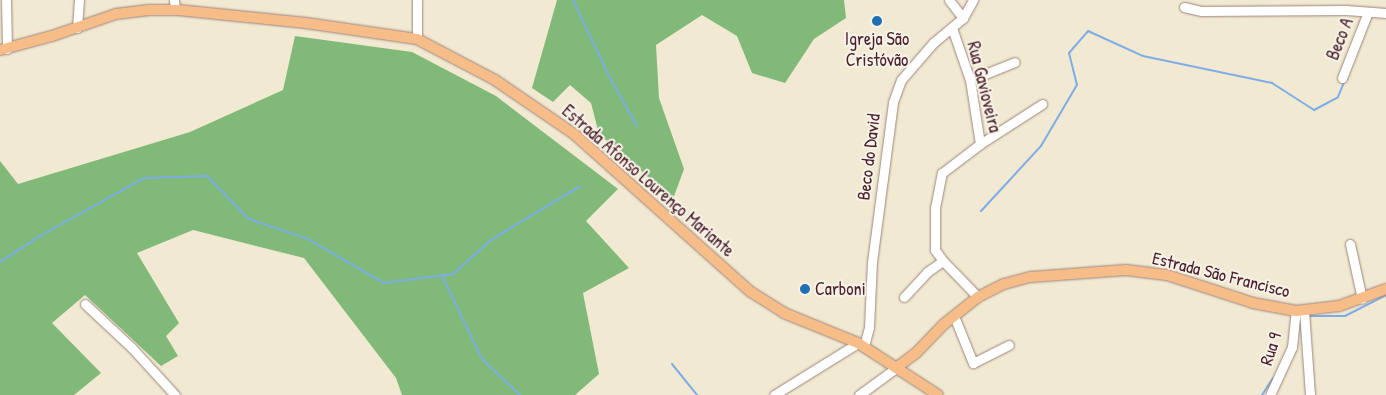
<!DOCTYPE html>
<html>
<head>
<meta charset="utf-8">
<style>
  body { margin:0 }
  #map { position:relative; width:1386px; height:395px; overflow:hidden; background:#f1e9d1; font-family:"Patrick Hand",sans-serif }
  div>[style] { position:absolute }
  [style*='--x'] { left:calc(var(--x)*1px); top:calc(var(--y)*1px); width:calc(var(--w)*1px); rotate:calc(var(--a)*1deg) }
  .forest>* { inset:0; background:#81ba78 }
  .stream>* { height:2px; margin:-1px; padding:0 1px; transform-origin:1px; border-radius:1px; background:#7dade8 }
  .roads { filter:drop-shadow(0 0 1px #9e847e) drop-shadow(0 0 1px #9e847e) }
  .minor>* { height:9px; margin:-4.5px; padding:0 4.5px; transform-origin:4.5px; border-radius:4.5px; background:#fff }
  .major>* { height:10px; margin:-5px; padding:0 5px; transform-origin:5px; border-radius:5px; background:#f7bd88 }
  .dots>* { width:14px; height:14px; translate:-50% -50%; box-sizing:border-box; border:2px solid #f7f3e8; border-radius:50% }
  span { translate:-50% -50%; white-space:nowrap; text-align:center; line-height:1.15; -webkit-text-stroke:4px #f7f3e8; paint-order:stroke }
  .street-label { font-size:18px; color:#4a1f2b }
  .poi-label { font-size:18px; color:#4a1f2b }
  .left { translate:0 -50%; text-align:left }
</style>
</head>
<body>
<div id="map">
  <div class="forest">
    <i style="clip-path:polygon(557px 0,844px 0,846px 18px,814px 39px,785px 83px,752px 73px,737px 36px,702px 15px,656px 45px,659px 98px,684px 169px,673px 199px,599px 134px,591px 103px,570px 85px,553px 102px,532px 88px)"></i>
    <i style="clip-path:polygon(295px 36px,412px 52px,496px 96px,618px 189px,586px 221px,629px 268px,583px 293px,599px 374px,575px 395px,402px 395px,396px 378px,304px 258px,193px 230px,137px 253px,179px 323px,166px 336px,178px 356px,161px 366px,85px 295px,52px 323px,101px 373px,74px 395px,0 395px,0 161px,18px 184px,190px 132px,283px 90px)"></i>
  </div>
  <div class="stream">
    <i style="--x:573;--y:0;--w:84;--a:64.7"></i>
    <i style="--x:609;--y:76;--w:57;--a:60.8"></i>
    <i style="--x:981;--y:211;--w:88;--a:-47.3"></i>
    <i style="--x:1041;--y:146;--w:71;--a:-59.5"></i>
    <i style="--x:1077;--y:85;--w:33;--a:-104"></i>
    <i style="--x:1069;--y:53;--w:29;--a:-49"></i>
    <i style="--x:1088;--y:31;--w:60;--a:24.4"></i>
    <i style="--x:1143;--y:56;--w:132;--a:11.8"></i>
    <i style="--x:1272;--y:83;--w:50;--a:32.7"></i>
    <i style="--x:1314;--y:110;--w:27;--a:-28"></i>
    <i style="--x:1338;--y:97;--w:18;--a:-68"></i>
    <i style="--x:0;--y:262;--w:48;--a:-33"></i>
    <i style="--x:40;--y:236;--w:119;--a:-29.1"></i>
    <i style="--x:144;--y:178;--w:63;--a:-1.8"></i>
    <i style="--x:207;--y:176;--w:60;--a:45.7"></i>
    <i style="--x:249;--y:219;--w:62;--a:18.7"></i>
    <i style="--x:308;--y:239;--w:88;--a:30.1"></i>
    <i style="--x:384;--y:283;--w:70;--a:-7.4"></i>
    <i style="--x:453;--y:274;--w:51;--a:-41.8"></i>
    <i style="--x:491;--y:240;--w:104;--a:-31.2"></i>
    <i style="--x:442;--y:276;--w:92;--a:64.3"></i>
    <i style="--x:482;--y:359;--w:52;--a:43.5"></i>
    <i style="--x:1308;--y:316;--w:37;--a:0"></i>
    <i style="--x:1345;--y:316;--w:46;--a:-27.1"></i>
    <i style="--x:672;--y:364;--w:40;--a:51"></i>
    <i style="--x:1262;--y:395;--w:20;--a:-57"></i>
  </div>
  <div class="roads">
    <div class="minor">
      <i style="--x:6;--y:0;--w:49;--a:88.8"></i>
      <i style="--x:174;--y:0;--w:10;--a:84"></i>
      <i style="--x:417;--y:0;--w:39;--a:90"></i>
      <i style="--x:949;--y:0;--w:23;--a:52"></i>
      <i style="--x:1184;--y:7;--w:18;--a:13"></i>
      <i style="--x:1202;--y:11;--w:144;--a:-0.4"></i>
      <i style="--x:1346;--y:10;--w:40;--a:4.3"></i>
      <i style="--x:77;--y:28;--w:28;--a:-86"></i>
      <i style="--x:952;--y:28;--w:55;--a:70.9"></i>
      <i style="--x:970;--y:80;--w:65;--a:81.1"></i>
      <i style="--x:1342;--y:78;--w:71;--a:-68.5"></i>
      <i style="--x:970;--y:80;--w:48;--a:-21.8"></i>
      <i style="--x:1350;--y:244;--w:56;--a:77.7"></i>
      <i style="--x:904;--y:297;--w:34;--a:-47"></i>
      <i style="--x:927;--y:272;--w:19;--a:-35"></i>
      <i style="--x:978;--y:297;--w:50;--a:-134.2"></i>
      <i style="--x:943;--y:261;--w:14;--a:-126"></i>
      <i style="--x:935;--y:250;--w:42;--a:-90"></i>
      <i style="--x:935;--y:208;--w:36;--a:-79"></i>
      <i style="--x:942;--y:173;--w:48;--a:-37.3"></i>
      <i style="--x:980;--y:144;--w:74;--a:-32.8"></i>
      <i style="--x:85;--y:304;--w:64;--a:43.1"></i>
      <i style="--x:132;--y:348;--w:64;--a:47.5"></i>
      <i style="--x:1304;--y:311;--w:84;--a:85.9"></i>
      <i style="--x:954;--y:316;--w:51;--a:68"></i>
      <i style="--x:973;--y:363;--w:40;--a:-26.6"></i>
      <i style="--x:864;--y:346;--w:20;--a:-75"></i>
      <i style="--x:869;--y:327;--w:65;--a:-87.4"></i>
      <i style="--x:872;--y:262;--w:161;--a:-82.5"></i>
      <i style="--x:893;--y:102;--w:23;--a:-70"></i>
      <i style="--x:901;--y:80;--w:49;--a:-49.1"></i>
      <i style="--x:933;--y:43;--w:39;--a:-40"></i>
      <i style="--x:963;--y:18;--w:21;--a:-61"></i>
      <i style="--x:774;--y:395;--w:99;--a:-31.8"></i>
      <i style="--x:859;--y:395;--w:46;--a:-36.1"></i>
      <i style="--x:1270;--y:395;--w:53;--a:-65.4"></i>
      <i style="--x:1292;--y:347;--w:36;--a:-84"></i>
    </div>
    <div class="major">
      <i style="--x:0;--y:50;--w:54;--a:-15.1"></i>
      <i style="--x:52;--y:36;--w:68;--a:-19"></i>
      <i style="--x:116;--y:14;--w:33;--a:-7"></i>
      <i style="--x:149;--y:10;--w:29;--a:0"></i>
      <i style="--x:178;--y:10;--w:129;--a:5.8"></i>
      <i style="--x:306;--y:23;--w:112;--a:8.2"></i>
      <i style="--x:417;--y:39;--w:88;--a:27.7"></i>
      <i style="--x:495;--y:80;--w:96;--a:34.4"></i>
      <i style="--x:574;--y:134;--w:237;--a:41.8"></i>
      <i style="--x:751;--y:292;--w:39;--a:32"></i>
      <i style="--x:784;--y:313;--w:80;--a:22.1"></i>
      <i style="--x:858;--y:343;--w:95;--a:33"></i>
      <i style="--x:896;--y:368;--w:25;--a:-37"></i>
      <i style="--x:916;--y:353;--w:40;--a:-46"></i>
      <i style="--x:944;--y:324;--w:43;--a:-38.5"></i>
      <i style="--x:978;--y:297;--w:29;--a:-27"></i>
      <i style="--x:1004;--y:284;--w:28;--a:-15"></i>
      <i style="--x:1031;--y:277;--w:95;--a:-4.2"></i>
      <i style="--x:1126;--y:270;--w:41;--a:7"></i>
      <i style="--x:1167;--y:275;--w:90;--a:18"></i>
      <i style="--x:1253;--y:303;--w:44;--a:10.5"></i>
      <i style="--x:1296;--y:311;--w:43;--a:-6.6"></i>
      <i style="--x:1339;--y:306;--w:50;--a:-19.9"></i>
    </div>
  </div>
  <div class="dots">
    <i style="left:877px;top:21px;background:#1f6fb2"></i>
    <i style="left:805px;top:289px;background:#1f6fb2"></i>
  </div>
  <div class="street-label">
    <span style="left:1340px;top:39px;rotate:-68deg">Beco A</span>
    <span style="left:984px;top:87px;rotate:76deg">Rua Gavioveira</span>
    <span style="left:869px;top:157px;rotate:-83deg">Beco do David</span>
    <span style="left:648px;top:181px;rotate:41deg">Estrada Afonso Lourenço Mariante</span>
    <span style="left:1221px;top:275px;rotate:14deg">Estrada São Francisco</span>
    <span style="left:1271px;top:349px;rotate:-72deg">Rua 9</span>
  </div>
  <div class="poi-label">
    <span style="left:877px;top:50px">Igreja São<br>Cristóvão</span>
    <span class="left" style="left:815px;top:289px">Carboni</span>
  </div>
</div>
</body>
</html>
